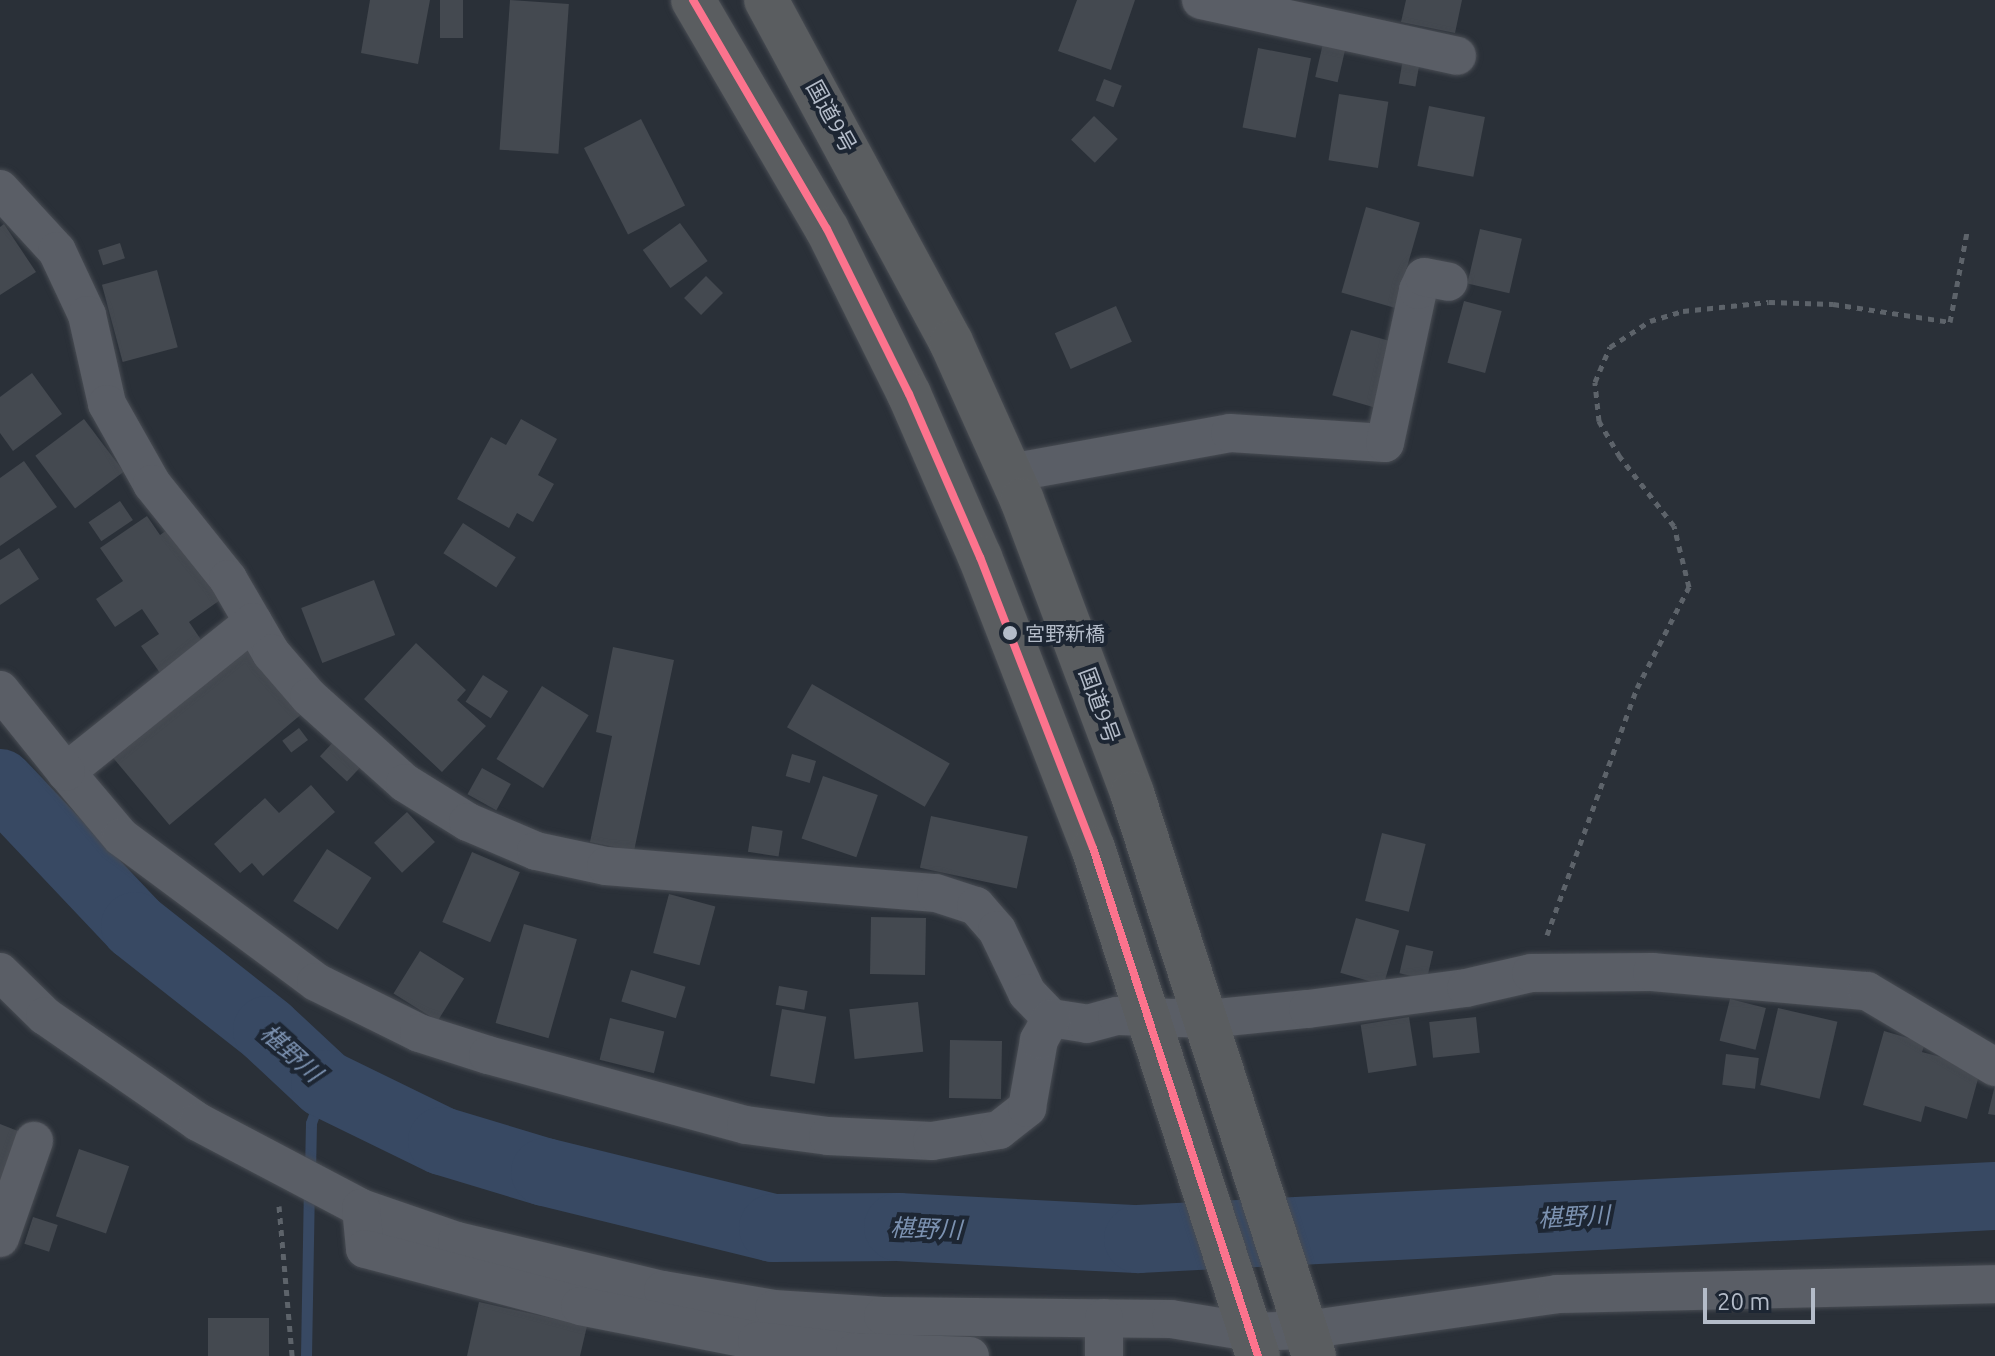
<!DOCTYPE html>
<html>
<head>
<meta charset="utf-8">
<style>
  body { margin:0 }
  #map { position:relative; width:1995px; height:1356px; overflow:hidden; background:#2a3038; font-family:Ubuntu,"Noto Sans JP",sans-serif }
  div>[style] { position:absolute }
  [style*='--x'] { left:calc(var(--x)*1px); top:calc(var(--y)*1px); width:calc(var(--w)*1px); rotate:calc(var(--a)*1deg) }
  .stream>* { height:11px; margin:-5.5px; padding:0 5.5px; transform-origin:5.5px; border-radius:5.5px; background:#384963 }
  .river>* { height:68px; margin:-34px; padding:0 34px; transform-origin:34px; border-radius:34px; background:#384963 }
  .building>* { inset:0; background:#444950; transform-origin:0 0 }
  .path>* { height:5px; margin-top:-2.5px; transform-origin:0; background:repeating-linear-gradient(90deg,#5d636a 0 6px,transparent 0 12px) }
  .roads { filter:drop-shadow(0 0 2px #484c53) drop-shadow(0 0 2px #484c53) }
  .minor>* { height:38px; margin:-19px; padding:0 19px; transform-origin:19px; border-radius:19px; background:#5a5e66 }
  .highway>* { height:44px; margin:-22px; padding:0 22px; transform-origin:22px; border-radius:22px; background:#5a5d60 }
  .bus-1>* { height:8px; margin:-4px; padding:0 4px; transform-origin:4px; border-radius:4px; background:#fc738d }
  .dots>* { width:22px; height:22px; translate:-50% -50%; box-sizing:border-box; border:4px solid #1d2633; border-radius:50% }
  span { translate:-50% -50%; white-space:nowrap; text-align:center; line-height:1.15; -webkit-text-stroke:8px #1d2633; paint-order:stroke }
  .bus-label { font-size:20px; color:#b4bcc9 }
  .left { translate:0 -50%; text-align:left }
  .street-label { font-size:22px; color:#b4bcc9 }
  .water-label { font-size:24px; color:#7c92b1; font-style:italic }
  .scale { position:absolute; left:1703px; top:1288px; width:112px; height:36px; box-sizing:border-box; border:4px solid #b4bcc9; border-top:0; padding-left:10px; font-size:24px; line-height:28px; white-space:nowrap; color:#b4bcc9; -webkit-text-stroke:6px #1d2633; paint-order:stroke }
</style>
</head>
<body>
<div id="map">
  <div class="stream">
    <i style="--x:310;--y:1171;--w:48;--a:-88.8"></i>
    <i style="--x:311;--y:1123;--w:41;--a:-70.3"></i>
    <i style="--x:306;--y:1356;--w:167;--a:-89"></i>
  </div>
  <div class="river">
    <i style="--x:0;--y:783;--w:197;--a:46.6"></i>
    <i style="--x:135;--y:926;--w:168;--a:38.2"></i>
    <i style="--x:267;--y:1030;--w:79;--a:43"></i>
    <i style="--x:325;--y:1084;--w:130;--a:26"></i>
    <i style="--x:442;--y:1141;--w:108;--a:16.8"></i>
    <i style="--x:545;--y:1172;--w:235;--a:13.8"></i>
    <i style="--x:773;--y:1228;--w:125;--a:-0.5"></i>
    <i style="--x:898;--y:1227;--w:240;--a:2.9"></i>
    <i style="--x:1138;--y:1239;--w:858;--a:-2.87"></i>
  </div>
  <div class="building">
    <i style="clip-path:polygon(370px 0,430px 0,418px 64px,361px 53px)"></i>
    <i style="left:440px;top:0;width:23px;height:38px"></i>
    <i style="left:510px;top:0;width:59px;height:150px;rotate:4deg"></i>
    <i style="clip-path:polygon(1077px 0,1135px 0,1111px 70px,1058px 51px)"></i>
    <i style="clip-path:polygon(1406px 0,1462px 0,1455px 33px,1401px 22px)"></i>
    <i style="left:1324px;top:39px;width:23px;height:39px;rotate:13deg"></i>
    <i style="left:1258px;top:48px;width:54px;height:81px;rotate:11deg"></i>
    <i style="left:1403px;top:59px;width:17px;height:25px;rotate:10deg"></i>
    <i style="left:1104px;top:79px;width:19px;height:23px;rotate:21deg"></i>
    <i style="left:1339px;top:94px;width:50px;height:67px;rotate:9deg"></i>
    <i style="left:1429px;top:106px;width:57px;height:61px;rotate:11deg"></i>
    <i style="left:1094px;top:116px;width:33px;height:33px;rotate:44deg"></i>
    <i style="left:641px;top:119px;width:97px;height:64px;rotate:63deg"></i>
    <i style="left:1366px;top:207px;width:56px;height:89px;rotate:16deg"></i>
    <i style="left:680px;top:223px;width:47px;height:46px;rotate:54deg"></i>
    <i style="clip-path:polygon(4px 224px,36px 272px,0 295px,0 227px)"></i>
    <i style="left:1480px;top:229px;width:43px;height:56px;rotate:13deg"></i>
    <i style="left:120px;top:243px;width:16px;height:23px;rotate:72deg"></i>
    <i style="left:157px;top:270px;width:80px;height:57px;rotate:75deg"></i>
    <i style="left:706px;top:276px;width:24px;height:31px;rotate:45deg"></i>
    <i style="left:1464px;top:301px;width:39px;height:64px;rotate:15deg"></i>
    <i style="left:1116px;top:306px;width:39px;height:67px;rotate:66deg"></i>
    <i style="left:1351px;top:330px;width:53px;height:68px;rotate:16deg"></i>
    <i style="clip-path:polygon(32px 373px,62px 414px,13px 451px,0 433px,0 397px)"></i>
    <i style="left:84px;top:419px;width:66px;height:61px;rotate:53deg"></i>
    <i style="clip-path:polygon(521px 419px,557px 439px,538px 475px,554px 484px,533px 522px,517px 513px,509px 528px,457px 499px,491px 437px,506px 445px)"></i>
    <i style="clip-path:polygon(24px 461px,57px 507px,0 546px,0 478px)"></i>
    <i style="left:120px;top:501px;width:23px;height:38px;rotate:56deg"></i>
    <i style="clip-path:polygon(147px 516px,160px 535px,174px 525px,223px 598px,189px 622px,208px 650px,165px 680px,141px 646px,159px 634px,142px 609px,115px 627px,96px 599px,123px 581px,100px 548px)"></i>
    <i style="left:463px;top:523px;width:63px;height:36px;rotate:33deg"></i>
    <i style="clip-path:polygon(19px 548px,39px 579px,0 605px,0 560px)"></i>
    <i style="left:374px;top:580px;width:59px;height:78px;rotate:69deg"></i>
    <i style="left:251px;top:639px;width:90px;height:182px;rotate:50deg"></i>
    <i style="clip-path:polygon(416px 643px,466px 690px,457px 700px,486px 726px,442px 772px,364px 699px)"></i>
    <i style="clip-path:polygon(613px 647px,674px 660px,634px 851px,590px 842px,612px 736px,596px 732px)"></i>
    <i style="left:483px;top:675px;width:30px;height:32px;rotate:33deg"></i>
    <i style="left:812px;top:684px;width:159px;height:50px;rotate:30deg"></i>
    <i style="left:542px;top:686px;width:55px;height:86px;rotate:32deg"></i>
    <i style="left:299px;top:728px;width:15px;height:21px;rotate:53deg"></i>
    <i style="left:337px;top:738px;width:37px;height:25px;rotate:43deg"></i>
    <i style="left:792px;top:754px;width:25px;height:23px;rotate:16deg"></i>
    <i style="left:482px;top:768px;width:33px;height:30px;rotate:29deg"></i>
    <i style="left:823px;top:776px;width:58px;height:66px;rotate:19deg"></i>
    <i style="clip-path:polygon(311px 785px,335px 812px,263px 876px,252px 863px,240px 873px,214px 844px,265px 798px,279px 813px)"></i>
    <i style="left:407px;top:812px;width:41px;height:45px;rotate:47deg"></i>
    <i style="left:931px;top:816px;width:99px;height:53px;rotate:12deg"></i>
    <i style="left:752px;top:826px;width:31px;height:26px;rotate:9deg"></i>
    <i style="left:1382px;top:833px;width:45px;height:70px;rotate:14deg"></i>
    <i style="left:327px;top:849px;width:53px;height:62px;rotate:33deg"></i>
    <i style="left:472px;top:852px;width:52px;height:76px;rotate:23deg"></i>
    <i style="left:669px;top:894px;width:48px;height:61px;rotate:15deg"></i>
    <i style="left:871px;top:917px;width:55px;height:57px;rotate:1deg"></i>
    <i style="left:1356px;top:918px;width:45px;height:57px;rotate:16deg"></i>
    <i style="left:524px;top:924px;width:55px;height:103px;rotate:16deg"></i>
    <i style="left:1406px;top:945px;width:28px;height:29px;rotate:13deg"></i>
    <i style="left:420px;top:951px;width:52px;height:50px;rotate:32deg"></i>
    <i style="left:631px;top:970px;width:57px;height:33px;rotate:17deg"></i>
    <i style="left:779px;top:986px;width:29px;height:19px;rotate:10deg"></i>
    <i style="left:1730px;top:999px;width:37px;height:43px;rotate:14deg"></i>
    <i style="left:918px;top:1002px;width:50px;height:69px;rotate:84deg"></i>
    <i style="left:1778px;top:1008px;width:61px;height:79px;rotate:13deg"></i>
    <i style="left:782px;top:1009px;width:45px;height:68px;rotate:10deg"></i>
    <i style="left:1409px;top:1017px;width:49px;height:49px;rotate:81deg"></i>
    <i style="left:1476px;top:1017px;width:36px;height:47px;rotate:84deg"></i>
    <i style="left:610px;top:1018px;width:56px;height:43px;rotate:14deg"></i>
    <i style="clip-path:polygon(1884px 1031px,1925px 1043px,1922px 1052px,1981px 1068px,1967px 1119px,1925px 1106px,1921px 1122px,1863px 1105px)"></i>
    <i style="left:950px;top:1040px;width:52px;height:58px;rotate:1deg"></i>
    <i style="left:1726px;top:1054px;width:33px;height:31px;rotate:7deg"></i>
    <i style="clip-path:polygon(1995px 1085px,1995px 1115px,1988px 1114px)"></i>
    <i style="clip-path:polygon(0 1124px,23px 1133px,0 1198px)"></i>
    <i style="left:79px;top:1149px;width:53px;height:71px;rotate:19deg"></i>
    <i style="left:33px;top:1217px;width:26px;height:28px;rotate:18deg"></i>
    <i style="clip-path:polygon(479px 1302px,587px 1326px,580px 1356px,467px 1356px)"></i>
    <i style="left:208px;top:1318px;width:61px;height:38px"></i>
  </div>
  <div class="path">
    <i style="--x:1547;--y:935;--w:263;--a:-70"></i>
    <i style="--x:1637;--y:688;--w:114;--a:-62.8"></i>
    <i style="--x:1689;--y:587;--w:63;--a:-103.8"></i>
    <i style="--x:1674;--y:526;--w:88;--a:-128"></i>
    <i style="--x:1620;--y:457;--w:42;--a:-120.3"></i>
    <i style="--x:1599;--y:421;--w:39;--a:-96"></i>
    <i style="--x:1595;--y:382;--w:38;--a:-67"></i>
    <i style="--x:1610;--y:347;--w:48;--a:-33"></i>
    <i style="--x:1650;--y:321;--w:34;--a:-17"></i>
    <i style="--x:1683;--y:311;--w:86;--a:-6"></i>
    <i style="--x:1769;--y:302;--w:64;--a:1.8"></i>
    <i style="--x:1833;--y:304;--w:118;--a:8.7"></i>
    <i style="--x:1950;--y:322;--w:92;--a:-79.3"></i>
    <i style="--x:279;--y:1206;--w:151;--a:85"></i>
  </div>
  <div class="roads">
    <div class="minor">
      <i style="--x:1201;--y:0;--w:262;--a:12.3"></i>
      <i style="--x:0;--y:189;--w:84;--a:47.4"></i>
      <i style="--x:57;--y:251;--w:71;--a:64.9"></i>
      <i style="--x:87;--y:315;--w:91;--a:77.3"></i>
      <i style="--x:107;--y:404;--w:92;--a:60.6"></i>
      <i style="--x:152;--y:484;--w:122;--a:51.3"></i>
      <i style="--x:228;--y:579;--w:86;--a:59.8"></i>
      <i style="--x:271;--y:653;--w:58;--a:49.2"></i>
      <i style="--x:309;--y:697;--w:129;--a:41.9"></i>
      <i style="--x:405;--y:783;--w:74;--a:31.8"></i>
      <i style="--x:468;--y:822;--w:74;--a:23.1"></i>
      <i style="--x:536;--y:851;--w:72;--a:12.1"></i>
      <i style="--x:606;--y:866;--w:331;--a:4.7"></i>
      <i style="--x:936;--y:893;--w:42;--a:18"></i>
      <i style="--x:976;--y:906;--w:32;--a:49"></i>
      <i style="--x:997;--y:930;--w:70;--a:64.5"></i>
      <i style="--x:1027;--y:993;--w:35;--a:46"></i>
      <i style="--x:1051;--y:1018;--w:36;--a:9"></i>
      <i style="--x:1087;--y:1024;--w:31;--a:-15"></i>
      <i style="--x:1117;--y:1016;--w:90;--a:1.9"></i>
      <i style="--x:1207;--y:1019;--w:101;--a:-5.7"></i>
      <i style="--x:1308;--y:1009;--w:159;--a:-7.6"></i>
      <i style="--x:1466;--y:988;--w:67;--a:-13"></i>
      <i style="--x:1531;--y:973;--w:121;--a:-0.5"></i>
      <i style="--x:1652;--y:972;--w:216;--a:5.1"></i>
      <i style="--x:1867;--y:991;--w:149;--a:30.7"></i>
      <i style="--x:1010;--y:473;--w:224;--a:-10.3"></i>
      <i style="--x:1230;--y:433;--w:155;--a:3.7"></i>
      <i style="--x:1385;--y:443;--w:157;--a:-77.8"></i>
      <i style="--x:1418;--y:290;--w:14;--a:-65"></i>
      <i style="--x:1424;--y:277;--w:25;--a:11"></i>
      <i style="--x:253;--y:622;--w:240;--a:141.3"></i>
      <i style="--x:66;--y:772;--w:85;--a:49.8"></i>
      <i style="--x:121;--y:837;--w:243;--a:36.6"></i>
      <i style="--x:316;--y:982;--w:115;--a:26.3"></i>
      <i style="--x:419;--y:1033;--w:72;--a:17.7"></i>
      <i style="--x:488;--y:1055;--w:267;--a:15.2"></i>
      <i style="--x:746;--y:1125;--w:83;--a:7.6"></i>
      <i style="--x:828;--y:1136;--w:104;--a:2.8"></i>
      <i style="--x:932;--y:1141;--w:68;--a:-9.3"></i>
      <i style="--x:999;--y:1130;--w:36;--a:-38"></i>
      <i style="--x:1027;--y:1108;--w:69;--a:-80"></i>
      <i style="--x:1039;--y:1040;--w:25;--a:-61"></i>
      <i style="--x:0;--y:690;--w:105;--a:51.2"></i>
      <i style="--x:0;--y:972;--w:63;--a:44.4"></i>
      <i style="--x:45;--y:1016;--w:186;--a:34.7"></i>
      <i style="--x:198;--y:1122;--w:184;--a:27.8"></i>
      <i style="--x:361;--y:1208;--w:102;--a:19"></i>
      <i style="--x:457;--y:1241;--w:212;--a:13.4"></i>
      <i style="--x:663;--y:1290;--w:113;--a:9.7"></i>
      <i style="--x:774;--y:1309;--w:109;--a:3.7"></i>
      <i style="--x:883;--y:1316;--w:288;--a:0.6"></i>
      <i style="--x:1171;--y:1319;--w:80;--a:9.3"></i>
      <i style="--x:1250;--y:1332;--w:55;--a:-2.1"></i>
      <i style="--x:1305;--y:1330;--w:255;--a:-8.1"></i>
      <i style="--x:1557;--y:1294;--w:438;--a:-1.3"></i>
      <i style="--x:361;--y:1208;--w:41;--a:84.4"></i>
      <i style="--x:365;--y:1249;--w:222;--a:14.8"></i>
      <i style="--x:580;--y:1306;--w:180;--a:11.2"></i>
      <i style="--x:757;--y:1341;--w:99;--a:6.4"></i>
      <i style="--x:855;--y:1352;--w:115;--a:2"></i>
      <i style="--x:0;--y:1238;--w:103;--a:-70.7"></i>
      <i style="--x:1104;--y:1318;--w:38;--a:90"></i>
    </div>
    <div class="highway">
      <i style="--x:693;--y:0;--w:265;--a:59.7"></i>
      <i style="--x:827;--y:229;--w:184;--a:63.6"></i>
      <i style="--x:909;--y:394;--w:178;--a:66.5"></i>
      <i style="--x:980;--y:557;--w:312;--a:68.8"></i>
      <i style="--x:1093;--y:848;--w:534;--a:72.01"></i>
      <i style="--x:766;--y:0;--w:389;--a:61.6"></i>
      <i style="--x:951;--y:342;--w:173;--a:65.8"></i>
      <i style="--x:1022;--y:500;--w:313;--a:69.4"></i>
      <i style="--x:1132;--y:793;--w:592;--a:72.09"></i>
    </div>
  </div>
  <div class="bus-1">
    <i style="--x:693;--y:0;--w:265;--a:59.7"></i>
    <i style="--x:827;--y:229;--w:184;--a:63.6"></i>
    <i style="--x:909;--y:394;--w:178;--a:66.5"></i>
    <i style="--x:980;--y:557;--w:312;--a:68.8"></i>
    <i style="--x:1093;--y:848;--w:534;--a:72.01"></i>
  </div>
  <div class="dots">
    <i style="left:1010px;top:633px;background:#b4bcc9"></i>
  </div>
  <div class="bus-label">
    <span class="left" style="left:1025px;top:633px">宮野新橋</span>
  </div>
  <div class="street-label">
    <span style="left:832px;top:116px;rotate:61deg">国道9号</span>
    <span style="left:1100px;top:705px;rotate:70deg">国道9号</span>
  </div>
  <div class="water-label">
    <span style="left:291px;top:1053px;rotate:42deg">椹野川</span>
    <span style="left:1574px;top:1217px;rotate:-3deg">椹野川</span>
    <span style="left:926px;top:1229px;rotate:2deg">椹野川</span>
  </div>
  <div class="scale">20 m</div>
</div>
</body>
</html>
